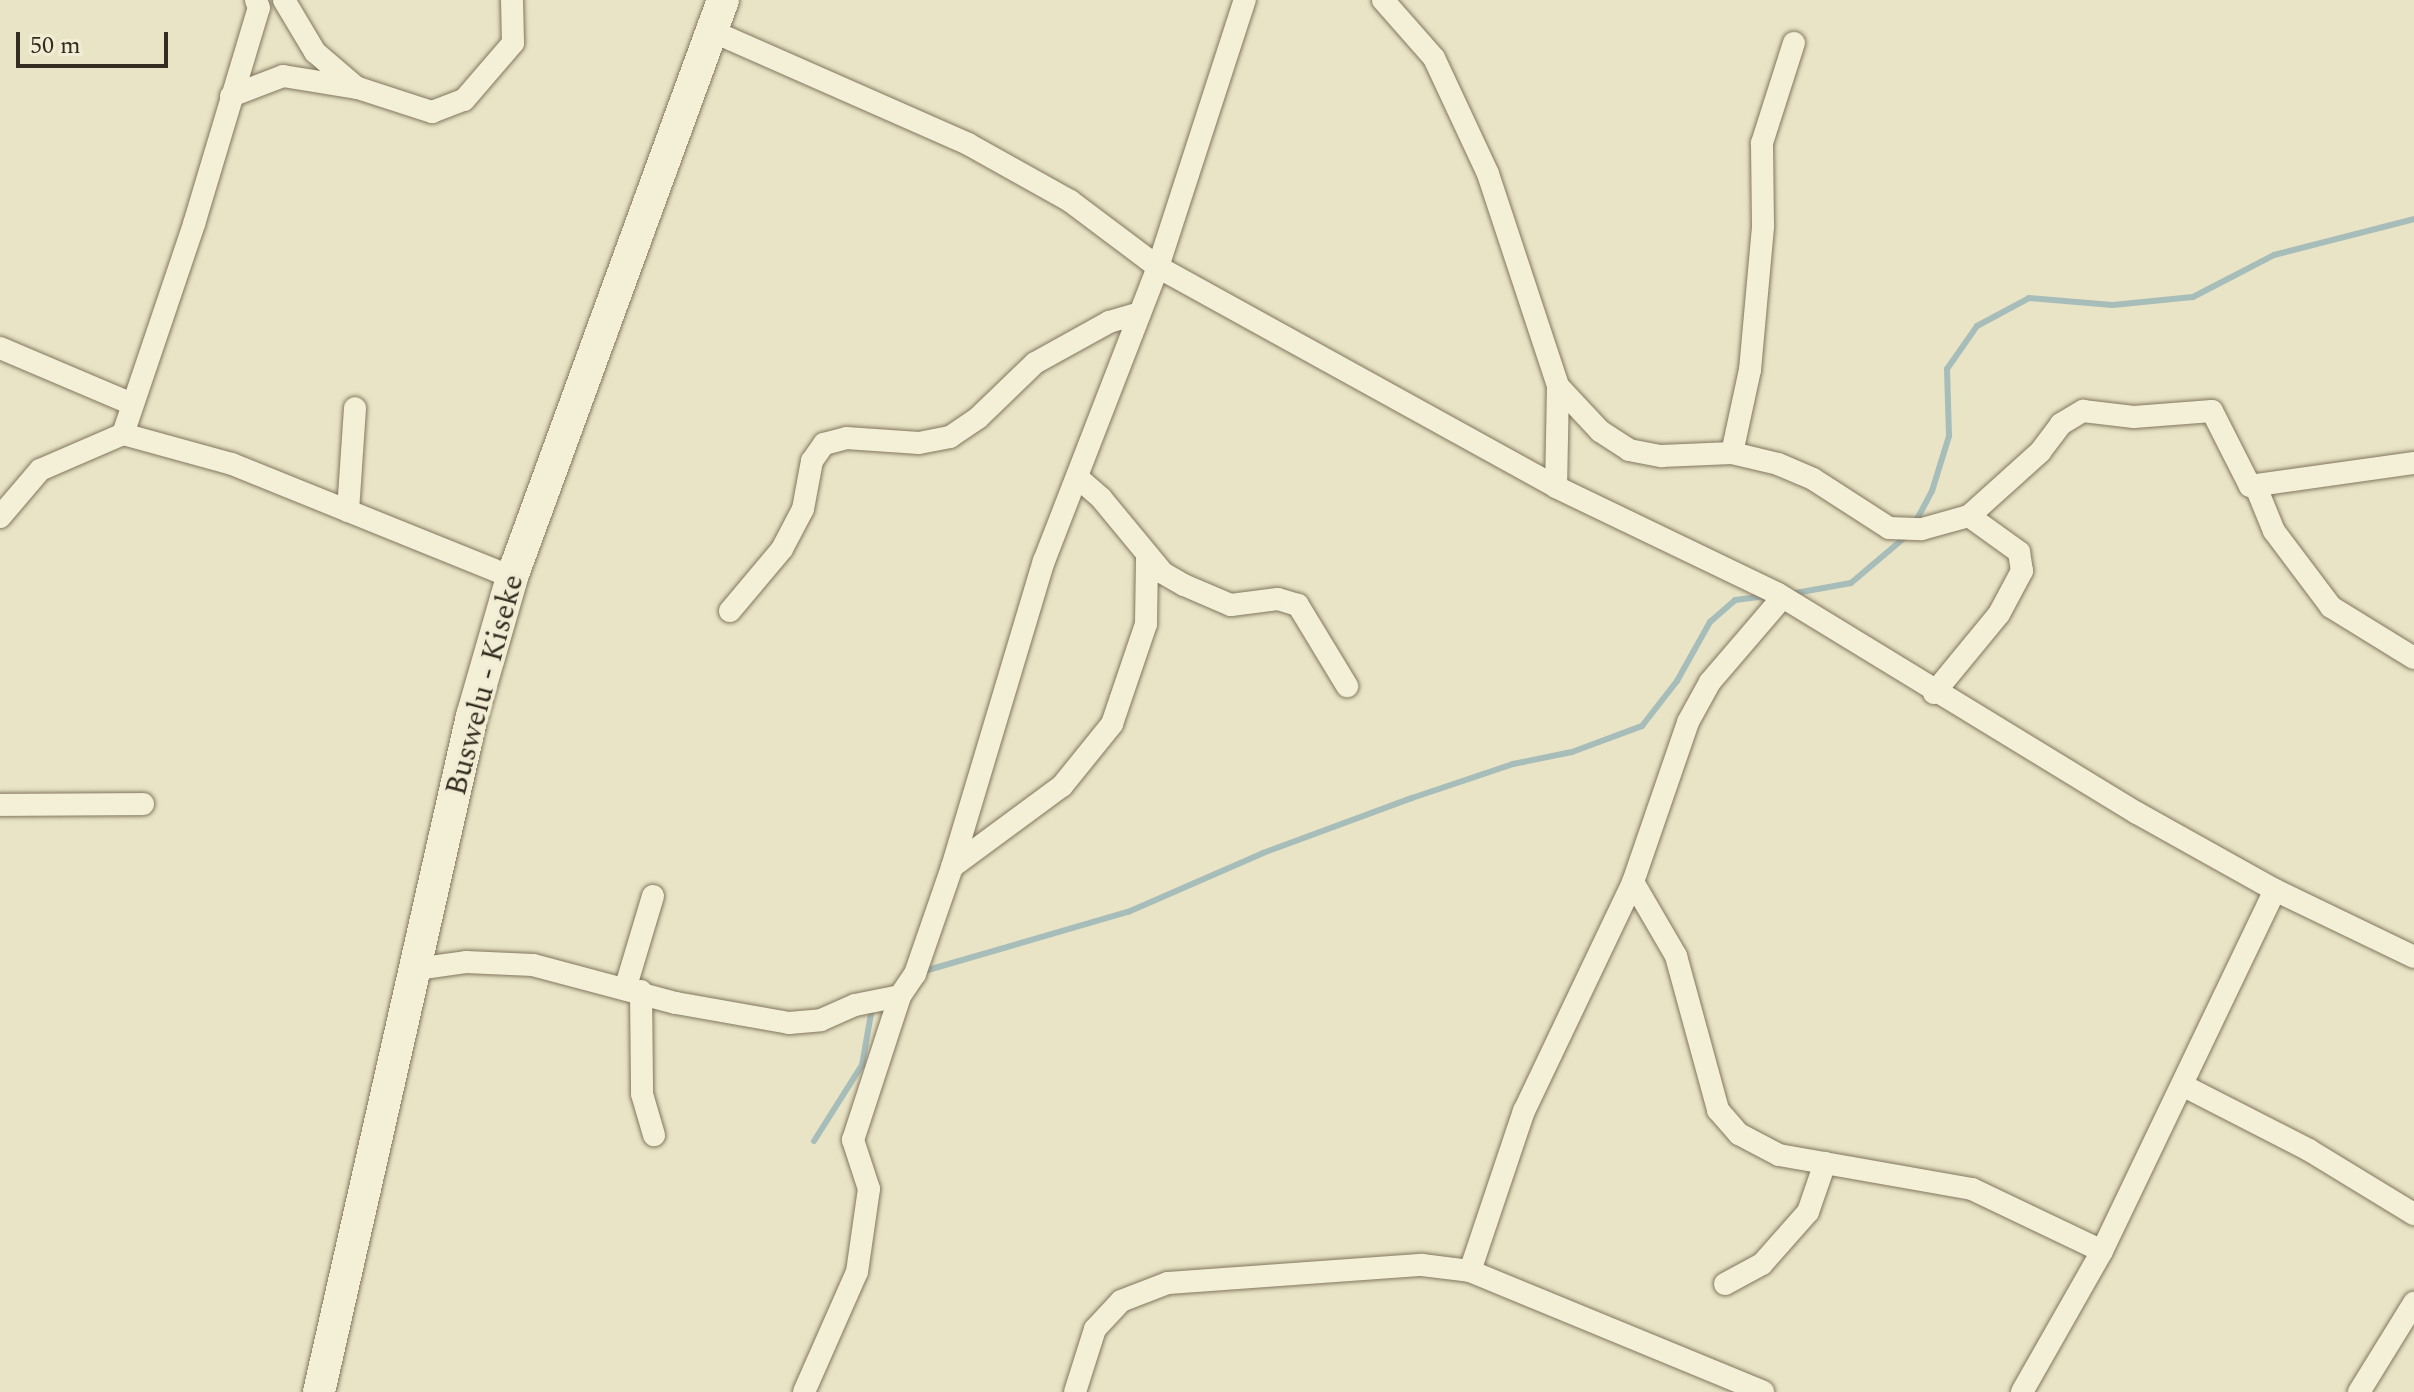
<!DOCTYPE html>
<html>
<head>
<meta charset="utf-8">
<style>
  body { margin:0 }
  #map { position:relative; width:2414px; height:1392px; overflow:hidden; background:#e9e4c6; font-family:Spectral,serif }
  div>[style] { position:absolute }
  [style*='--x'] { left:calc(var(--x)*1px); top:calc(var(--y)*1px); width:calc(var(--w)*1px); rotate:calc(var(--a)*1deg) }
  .stream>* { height:6px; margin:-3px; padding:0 3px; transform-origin:3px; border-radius:3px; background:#a7bdba }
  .roads { filter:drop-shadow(0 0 2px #82765e) drop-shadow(0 0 2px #82765e) }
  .street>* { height:22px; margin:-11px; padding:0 11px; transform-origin:11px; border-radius:11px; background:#f4f0d8 }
  .secondary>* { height:32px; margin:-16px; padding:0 16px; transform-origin:16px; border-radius:16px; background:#f4f0d8 }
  span { translate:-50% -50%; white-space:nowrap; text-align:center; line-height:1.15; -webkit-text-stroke:7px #f1edd4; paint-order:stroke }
  .street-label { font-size:30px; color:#342c20 }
  .scale { position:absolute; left:16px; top:32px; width:152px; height:36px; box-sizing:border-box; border:4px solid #342c20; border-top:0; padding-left:10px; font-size:24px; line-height:28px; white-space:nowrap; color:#342c20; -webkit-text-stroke:6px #f1edd4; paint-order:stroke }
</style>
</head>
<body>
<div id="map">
  <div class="stream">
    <i style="--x:1915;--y:523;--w:36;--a:-62"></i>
    <i style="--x:1932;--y:491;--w:58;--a:-72.8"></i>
    <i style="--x:1949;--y:436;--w:67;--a:-91.7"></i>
    <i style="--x:1947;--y:369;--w:52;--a:-55.1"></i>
    <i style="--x:1977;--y:326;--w:59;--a:-28.3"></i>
    <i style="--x:2029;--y:298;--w:84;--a:4.8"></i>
    <i style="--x:2113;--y:305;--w:80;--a:-5.7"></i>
    <i style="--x:2193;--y:297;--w:91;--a:-27.4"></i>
    <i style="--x:2274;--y:255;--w:145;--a:-14.4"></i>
    <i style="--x:1790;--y:594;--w:62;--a:-10.2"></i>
    <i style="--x:1851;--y:583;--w:77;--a:-40.3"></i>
    <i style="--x:921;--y:972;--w:216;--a:-16.2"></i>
    <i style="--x:1128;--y:912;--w:147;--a:-23.6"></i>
    <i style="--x:1263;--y:853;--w:159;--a:-20.3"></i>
    <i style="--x:1412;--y:798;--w:107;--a:-18.6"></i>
    <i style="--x:1513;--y:764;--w:60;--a:-11.5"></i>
    <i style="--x:1572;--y:752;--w:75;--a:-20.4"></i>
    <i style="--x:1642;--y:726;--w:57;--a:-52.1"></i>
    <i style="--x:1677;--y:681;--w:68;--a:-60.8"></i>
    <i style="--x:1710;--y:622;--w:33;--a:-41"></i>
    <i style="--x:1735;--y:600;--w:32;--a:-7"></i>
    <i style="--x:814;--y:1141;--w:90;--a:-57.7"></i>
    <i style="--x:862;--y:1065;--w:58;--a:-80"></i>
  </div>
  <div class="roads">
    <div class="street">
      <i style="--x:284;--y:0;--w:61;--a:59.2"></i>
      <i style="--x:315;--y:52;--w:55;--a:40.6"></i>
      <i style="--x:1383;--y:0;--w:77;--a:48.7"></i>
      <i style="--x:1434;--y:58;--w:128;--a:65"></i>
      <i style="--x:1488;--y:174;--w:223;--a:71.7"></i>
      <i style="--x:1558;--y:386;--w:101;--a:91.1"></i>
      <i style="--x:712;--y:31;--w:280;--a:23.8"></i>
      <i style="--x:968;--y:144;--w:117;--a:29.2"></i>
      <i style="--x:1070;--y:201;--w:110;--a:36.9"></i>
      <i style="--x:1158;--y:267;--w:455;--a:28.9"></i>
      <i style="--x:1556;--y:487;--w:246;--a:25.7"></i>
      <i style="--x:1778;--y:594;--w:421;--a:31.4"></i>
      <i style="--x:2137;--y:813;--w:158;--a:29.2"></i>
      <i style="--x:2275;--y:890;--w:154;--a:25.7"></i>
      <i style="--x:231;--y:96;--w:56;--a:-21"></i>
      <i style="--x:283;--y:76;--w:76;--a:9.1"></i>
      <i style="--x:358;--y:88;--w:78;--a:18"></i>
      <i style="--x:432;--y:112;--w:34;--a:-21"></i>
      <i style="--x:464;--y:100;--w:75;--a:-49.3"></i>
      <i style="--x:513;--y:43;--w:43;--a:-91.3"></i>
      <i style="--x:0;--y:348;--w:143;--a:23"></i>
      <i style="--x:1558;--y:386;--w:62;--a:47"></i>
      <i style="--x:1600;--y:431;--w:35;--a:33"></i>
      <i style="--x:1629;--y:450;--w:33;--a:11"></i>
      <i style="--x:1661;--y:456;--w:71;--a:-2.4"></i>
      <i style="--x:1732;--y:453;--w:47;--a:13.4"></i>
      <i style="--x:1778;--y:464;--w:38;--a:23"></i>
      <i style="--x:1813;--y:479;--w:90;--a:32.8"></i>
      <i style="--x:1889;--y:528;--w:33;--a:2"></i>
      <i style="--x:1922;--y:529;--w:49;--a:-15.5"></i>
      <i style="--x:1969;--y:516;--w:96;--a:-42"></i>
      <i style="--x:2040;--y:452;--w:35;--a:-53"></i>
      <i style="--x:2061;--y:424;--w:26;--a:-31"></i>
      <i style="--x:2083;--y:411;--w:51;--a:6.7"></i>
      <i style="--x:2134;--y:417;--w:78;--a:-4.4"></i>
      <i style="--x:2212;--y:411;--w:84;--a:63.1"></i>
      <i style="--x:2250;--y:486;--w:166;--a:-8"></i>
      <i style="--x:123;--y:434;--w:222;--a:-71.3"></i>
      <i style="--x:194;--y:224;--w:226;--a:-73.3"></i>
      <i style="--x:259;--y:8;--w:9;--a:-111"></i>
      <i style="--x:1732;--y:453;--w:85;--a:-77.8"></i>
      <i style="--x:1750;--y:370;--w:145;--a:-84.8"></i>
      <i style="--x:1763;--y:226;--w:83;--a:-90.7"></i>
      <i style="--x:1762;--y:143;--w:105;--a:-72.3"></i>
      <i style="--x:1077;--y:477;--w:32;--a:41"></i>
      <i style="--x:1101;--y:498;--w:97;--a:50.4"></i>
      <i style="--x:1163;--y:573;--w:24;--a:30"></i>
      <i style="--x:1184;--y:585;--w:51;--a:23.1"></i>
      <i style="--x:1231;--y:605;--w:47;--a:-7.3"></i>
      <i style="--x:1278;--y:599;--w:21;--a:17"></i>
      <i style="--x:1298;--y:605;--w:95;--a:58.8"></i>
      <i style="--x:2256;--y:487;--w:48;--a:67.8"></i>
      <i style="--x:2274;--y:531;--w:95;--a:53.1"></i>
      <i style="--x:2331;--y:607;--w:97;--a:31.6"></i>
      <i style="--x:348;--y:511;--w:103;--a:-86.1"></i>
      <i style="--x:0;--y:517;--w:62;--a:-49.6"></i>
      <i style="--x:40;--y:470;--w:90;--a:-23.4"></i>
      <i style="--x:123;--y:434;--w:113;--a:15.4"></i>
      <i style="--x:232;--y:464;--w:302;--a:22"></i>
      <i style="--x:730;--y:611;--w:81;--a:-50"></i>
      <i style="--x:782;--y:549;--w:45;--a:-62.3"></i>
      <i style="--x:803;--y:509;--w:49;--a:-79.4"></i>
      <i style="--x:812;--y:461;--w:21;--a:-55"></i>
      <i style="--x:824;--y:444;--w:23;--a:-15"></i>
      <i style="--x:846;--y:438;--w:73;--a:3.9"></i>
      <i style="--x:919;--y:443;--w:32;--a:-11"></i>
      <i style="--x:950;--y:437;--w:34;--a:-34"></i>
      <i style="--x:978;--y:418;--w:79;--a:-44"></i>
      <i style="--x:1035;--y:363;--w:85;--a:-29"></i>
      <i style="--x:1109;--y:322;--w:32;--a:-16"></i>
      <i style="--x:1934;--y:693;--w:102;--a:-50.6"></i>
      <i style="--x:1999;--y:614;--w:49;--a:-61.9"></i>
      <i style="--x:2022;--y:571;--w:19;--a:-99"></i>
      <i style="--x:2019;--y:552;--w:62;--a:-144.2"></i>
      <i style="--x:0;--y:805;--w:143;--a:-0.4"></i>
      <i style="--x:952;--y:867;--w:137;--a:-36.4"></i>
      <i style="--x:1062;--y:786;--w:80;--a:-51.1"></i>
      <i style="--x:1112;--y:724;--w:106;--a:-71.2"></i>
      <i style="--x:1146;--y:624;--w:67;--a:-89.1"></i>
      <i style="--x:1633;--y:882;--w:86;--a:59.8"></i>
      <i style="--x:1676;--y:956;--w:160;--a:74.7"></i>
      <i style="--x:1718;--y:1110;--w:32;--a:49"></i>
      <i style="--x:1739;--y:1134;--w:45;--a:27.7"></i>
      <i style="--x:1779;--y:1155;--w:196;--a:10"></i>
      <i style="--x:1972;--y:1189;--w:144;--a:25.5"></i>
      <i style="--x:416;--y:969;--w:50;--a:-8"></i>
      <i style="--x:466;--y:962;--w:67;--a:2.6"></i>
      <i style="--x:533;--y:965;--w:148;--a:14.9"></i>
      <i style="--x:676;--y:1003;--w:115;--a:10"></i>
      <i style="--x:789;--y:1023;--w:32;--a:-5"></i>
      <i style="--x:821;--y:1020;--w:37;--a:-24"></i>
      <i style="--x:855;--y:1005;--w:46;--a:-11.3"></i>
      <i style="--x:626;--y:986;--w:94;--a:-73.3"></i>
      <i style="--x:641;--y:991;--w:103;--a:89.4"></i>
      <i style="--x:642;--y:1094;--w:43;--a:73.7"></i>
      <i style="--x:2182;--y:1085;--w:143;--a:27.1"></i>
      <i style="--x:2309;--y:1150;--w:123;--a:31.4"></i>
      <i style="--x:1470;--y:1271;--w:169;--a:-71.4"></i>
      <i style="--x:1524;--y:1111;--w:254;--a:-64.5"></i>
      <i style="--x:1633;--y:882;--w:169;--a:-71"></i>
      <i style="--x:1688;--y:722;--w:46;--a:-61.2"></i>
      <i style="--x:1710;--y:682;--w:111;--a:-49.4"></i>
      <i style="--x:1725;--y:1284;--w:42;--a:-28.4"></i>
      <i style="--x:1762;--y:1264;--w:69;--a:-48.5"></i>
      <i style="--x:1808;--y:1212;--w:52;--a:-70.9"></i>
      <i style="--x:804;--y:1392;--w:131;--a:-66.2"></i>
      <i style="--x:857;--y:1272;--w:84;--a:-81.8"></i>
      <i style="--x:869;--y:1189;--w:52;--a:-108.1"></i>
      <i style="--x:853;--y:1140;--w:151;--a:-71.9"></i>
      <i style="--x:900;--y:996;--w:27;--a:-56"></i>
      <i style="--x:915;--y:974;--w:113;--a:-70.9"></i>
      <i style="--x:952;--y:867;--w:320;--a:-73.3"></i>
      <i style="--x:1044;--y:561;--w:315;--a:-68.8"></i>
      <i style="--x:1158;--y:267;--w:281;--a:-72"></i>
      <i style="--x:1075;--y:1392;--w:66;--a:-72.4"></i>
      <i style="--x:1095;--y:1329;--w:38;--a:-47"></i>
      <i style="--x:1121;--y:1301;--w:50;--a:-21"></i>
      <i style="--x:1168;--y:1283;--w:255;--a:-4.1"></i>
      <i style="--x:1422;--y:1265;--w:48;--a:7.1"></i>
      <i style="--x:1470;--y:1271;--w:317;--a:22.4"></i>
      <i style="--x:2022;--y:1392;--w:162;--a:-60.4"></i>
      <i style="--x:2102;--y:1251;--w:400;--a:-64.4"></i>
      <i style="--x:2359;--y:1392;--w:105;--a:-58.3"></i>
    </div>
    <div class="secondary">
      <i style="--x:319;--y:1392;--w:693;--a:-77.25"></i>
      <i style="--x:472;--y:716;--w:145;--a:-73.9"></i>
      <i style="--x:512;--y:577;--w:614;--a:-69.91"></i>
    </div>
  </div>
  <div class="street-label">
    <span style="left:485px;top:685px;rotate:-75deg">Buswelu - Kiseke</span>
  </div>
  <div class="scale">50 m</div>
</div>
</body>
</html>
